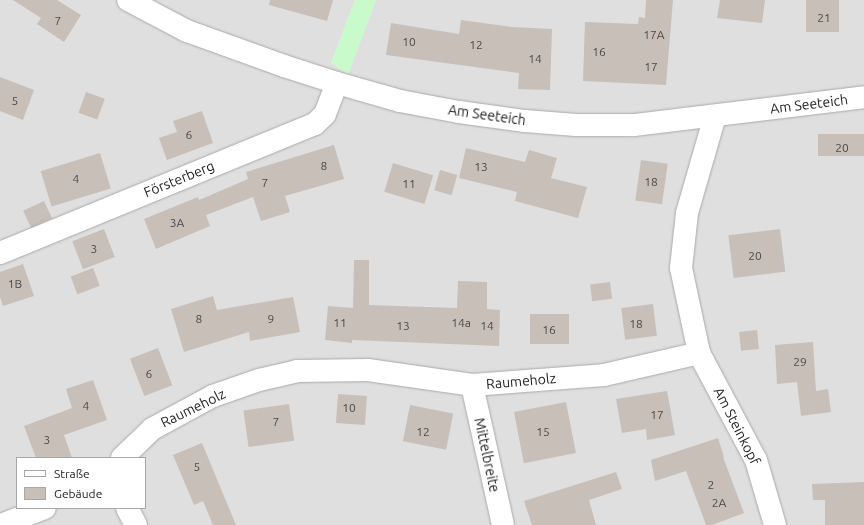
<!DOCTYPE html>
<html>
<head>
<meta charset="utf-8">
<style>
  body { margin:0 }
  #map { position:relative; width:864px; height:525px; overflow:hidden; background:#f2efe9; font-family:Ubuntu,sans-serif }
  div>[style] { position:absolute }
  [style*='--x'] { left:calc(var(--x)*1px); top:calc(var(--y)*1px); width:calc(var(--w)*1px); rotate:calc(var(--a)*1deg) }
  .residential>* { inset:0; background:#e0dfdf }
  .park>* { inset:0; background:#c8facc }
  .building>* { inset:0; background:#c7bfb8; transform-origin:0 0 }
  .roads { filter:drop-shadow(0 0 1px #a9a9a9) drop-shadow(0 0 1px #a9a9a9) }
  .minor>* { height:22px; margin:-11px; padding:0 11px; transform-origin:11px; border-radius:11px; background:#fff }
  span { translate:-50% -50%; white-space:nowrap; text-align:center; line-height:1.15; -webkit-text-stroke:3px #fff; paint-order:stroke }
  .number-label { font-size:12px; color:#4b4948 }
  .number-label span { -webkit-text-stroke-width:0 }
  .street-label { font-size:14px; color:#222 }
  .legend { position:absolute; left:16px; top:457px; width:130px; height:52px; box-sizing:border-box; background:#fff; border:1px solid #a7a7a7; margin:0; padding:5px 7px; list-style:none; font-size:12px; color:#222 }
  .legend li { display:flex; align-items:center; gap:8px; height:20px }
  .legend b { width:20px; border:1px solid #a7a7a7 }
</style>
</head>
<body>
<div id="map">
  <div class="residential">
    <i style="clip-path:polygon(evenodd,0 0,355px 0,331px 63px,348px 74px,376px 0,864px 0,864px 525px,0 525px,0 0,17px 458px,145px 458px,145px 508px,17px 508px,17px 458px)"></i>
  </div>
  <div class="park">
    <i style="clip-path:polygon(355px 0,376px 0,348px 74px,331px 63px)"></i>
  </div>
  <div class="building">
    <i style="clip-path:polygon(13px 0,57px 0,81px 15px,64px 42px,37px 24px,41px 18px)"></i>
    <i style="clip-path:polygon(270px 0,333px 0,327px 21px,269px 5px)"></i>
    <i style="clip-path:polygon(646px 0,673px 0,666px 85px,583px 81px,585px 22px,638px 24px,639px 17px,645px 18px)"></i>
    <i style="clip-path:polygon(720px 0,765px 0,762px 23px,717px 18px)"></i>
    <i style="left:806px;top:0;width:33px;height:32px"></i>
    <i style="clip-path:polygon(461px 20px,512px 27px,552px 29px,550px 90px,518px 89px,519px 73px,386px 55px,391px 23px,459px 34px)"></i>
    <i style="clip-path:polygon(0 77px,34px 90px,23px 120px,0 111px)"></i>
    <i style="left:86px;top:92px;width:20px;height:22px;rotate:20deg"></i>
    <i style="clip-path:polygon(202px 111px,213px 143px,167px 160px,159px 138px,177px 132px,173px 121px)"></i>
    <i style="left:864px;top:134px;width:22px;height:46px;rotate:90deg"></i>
    <i style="clip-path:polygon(334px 145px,344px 179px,285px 196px,290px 212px,261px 221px,253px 197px,206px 215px,210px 226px,156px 249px,144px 219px,198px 197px,199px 200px,248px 179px,246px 172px)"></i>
    <i style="clip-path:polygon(466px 148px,525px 162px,529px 150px,557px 158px,551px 178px,587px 187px,578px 218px,515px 201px,517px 192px,459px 178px)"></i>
    <i style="left:100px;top:153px;width:37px;height:62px;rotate:73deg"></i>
    <i style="left:641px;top:160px;width:27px;height:41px;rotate:8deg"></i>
    <i style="left:393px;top:163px;width:42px;height:30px;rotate:17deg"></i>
    <i style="left:440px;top:170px;width:18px;height:21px;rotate:16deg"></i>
    <i style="left:44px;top:201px;width:19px;height:23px;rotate:65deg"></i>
    <i style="left:104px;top:229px;width:30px;height:34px;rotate:69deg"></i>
    <i style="left:780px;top:229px;width:43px;height:52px;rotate:83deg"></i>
    <i style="clip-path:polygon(354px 260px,369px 260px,369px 305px,457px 308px,458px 281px,487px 282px,487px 309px,500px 310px,499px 346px,352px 340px,352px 343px,325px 340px,328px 306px,353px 308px)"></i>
    <i style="clip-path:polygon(23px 264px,34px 296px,3px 306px,0 297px,0 272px)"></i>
    <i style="left:93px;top:268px;width:19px;height:24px;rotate:69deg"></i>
    <i style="left:610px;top:282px;width:17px;height:20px;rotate:83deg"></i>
    <i style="clip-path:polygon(213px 296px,217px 310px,293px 297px,300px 332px,250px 341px,249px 332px,184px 352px,171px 309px)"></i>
    <i style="left:653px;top:304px;width:32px;height:32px;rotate:83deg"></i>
    <i style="left:530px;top:314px;width:39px;height:30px"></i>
    <i style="left:757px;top:330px;width:19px;height:18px;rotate:84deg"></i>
    <i style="clip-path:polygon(813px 342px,816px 391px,828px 389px,831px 412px,801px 416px,797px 382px,777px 384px,775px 345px)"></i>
    <i style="left:158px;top:348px;width:40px;height:30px;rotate:69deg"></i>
    <i style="clip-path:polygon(93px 380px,107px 420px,64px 435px,72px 458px,36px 458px,24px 426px,72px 408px,66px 389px)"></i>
    <i style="clip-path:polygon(667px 391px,675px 435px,647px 440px,646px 429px,622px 433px,616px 399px)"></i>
    <i style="left:338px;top:394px;width:29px;height:29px;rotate:4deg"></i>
    <i style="left:566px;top:402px;width:52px;height:53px;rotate:79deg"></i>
    <i style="left:289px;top:404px;width:37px;height:46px;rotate:82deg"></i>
    <i style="left:410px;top:405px;width:44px;height:37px;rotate:11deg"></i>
    <i style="clip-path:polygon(718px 438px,724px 457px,723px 457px,744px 513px,712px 525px,706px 525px,686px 471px,655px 481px,651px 460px)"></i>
    <i style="clip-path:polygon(202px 443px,236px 525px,213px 525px,203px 501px,194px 505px,173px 455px)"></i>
    <i style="clip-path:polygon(616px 472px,622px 489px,589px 500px,596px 525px,532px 525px,524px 501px)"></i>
    <i style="clip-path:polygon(864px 482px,864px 525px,825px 525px,825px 500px,813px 500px,812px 484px)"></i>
  </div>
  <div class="roads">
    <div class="minor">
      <i style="--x:128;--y:0;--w:67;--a:27.7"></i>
      <i style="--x:187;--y:31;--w:103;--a:19.8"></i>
      <i style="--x:284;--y:66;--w:56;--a:17.8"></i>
      <i style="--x:337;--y:83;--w:66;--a:15.9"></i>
      <i style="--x:400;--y:101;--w:60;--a:10.6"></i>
      <i style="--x:459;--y:112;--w:67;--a:7.8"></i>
      <i style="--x:525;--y:121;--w:51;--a:4.5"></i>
      <i style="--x:576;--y:125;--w:58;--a:0"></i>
      <i style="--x:634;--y:125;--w:232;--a:-6.9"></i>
      <i style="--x:715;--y:116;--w:101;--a:106.1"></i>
      <i style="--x:687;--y:213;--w:55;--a:96.2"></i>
      <i style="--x:681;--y:268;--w:87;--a:78"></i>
      <i style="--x:699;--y:353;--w:121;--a:62"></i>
      <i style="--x:756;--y:460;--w:68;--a:73.7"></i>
      <i style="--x:0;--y:253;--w:340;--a:-22.3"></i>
      <i style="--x:315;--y:124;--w:14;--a:-45"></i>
      <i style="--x:325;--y:114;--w:33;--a:-69"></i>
      <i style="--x:472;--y:385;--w:143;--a:77.5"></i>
      <i style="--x:122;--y:458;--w:42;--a:-44"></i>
      <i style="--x:152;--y:429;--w:69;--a:-28.4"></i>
      <i style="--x:213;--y:396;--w:49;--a:-19.2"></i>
      <i style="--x:259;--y:380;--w:39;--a:-13"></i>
      <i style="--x:297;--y:371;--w:71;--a:-0.8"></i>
      <i style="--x:368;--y:370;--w:105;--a:8.2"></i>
      <i style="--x:472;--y:385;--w:132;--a:-4.3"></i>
      <i style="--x:604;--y:375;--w:98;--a:-13"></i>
      <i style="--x:127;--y:508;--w:19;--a:62"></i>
      <i style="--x:1;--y:525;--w:47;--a:-21.1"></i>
    </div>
  </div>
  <div class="number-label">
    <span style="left:824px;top:18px">21</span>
    <span style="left:58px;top:21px">7</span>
    <span style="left:654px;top:35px">17A</span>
    <span style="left:409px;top:42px">10</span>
    <span style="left:476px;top:45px">12</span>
    <span style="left:599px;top:52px">16</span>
    <span style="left:535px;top:59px">14</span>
    <span style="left:651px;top:67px">17</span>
    <span style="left:15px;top:101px">5</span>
    <span style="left:189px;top:135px">6</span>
    <span style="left:842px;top:148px">20</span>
    <span style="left:324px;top:166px">8</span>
    <span style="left:481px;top:167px">13</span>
    <span style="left:76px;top:179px">4</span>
    <span style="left:651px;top:182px">18</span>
    <span style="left:265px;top:183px">7</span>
    <span style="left:409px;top:184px">11</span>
    <span style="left:177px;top:223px">3A</span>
    <span style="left:94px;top:249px">3</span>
    <span style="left:755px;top:256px">20</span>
    <span style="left:15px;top:284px">1B</span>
    <span style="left:199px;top:319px">8</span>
    <span style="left:271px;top:319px">9</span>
    <span style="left:340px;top:323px">11</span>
    <span style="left:461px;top:323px">14a</span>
    <span style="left:636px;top:324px">18</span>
    <span style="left:403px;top:326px">13</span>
    <span style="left:487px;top:326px">14</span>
    <span style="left:549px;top:330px">16</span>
    <span style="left:800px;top:362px">29</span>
    <span style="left:149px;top:374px">6</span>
    <span style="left:86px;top:406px">4</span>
    <span style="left:349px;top:408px">10</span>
    <span style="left:657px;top:415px">17</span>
    <span style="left:276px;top:422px">7</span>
    <span style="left:423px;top:432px">12</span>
    <span style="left:543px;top:432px">15</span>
    <span style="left:47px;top:440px">3</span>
    <span style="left:197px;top:467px">5</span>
    <span style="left:711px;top:485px">2</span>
    <span style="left:719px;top:503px">2A</span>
  </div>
  <div class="street-label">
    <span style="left:809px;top:104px;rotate:-7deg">Am Seeteich</span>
    <span style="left:487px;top:115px;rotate:8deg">Am Seeteich</span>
    <span style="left:179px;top:179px;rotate:-22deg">Försterberg</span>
    <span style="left:521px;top:381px;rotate:-5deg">Raumeholz</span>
    <span style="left:193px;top:408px;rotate:-26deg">Raumeholz</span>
    <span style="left:737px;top:426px;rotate:63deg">Am Steinkopf</span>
    <span style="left:487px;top:455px;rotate:78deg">Mittelbreite</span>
  </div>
  <ul class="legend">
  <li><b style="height:5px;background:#fff"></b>Straße</li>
  <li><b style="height:11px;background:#c7bfb8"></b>Gebäude</li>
  </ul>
</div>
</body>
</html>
